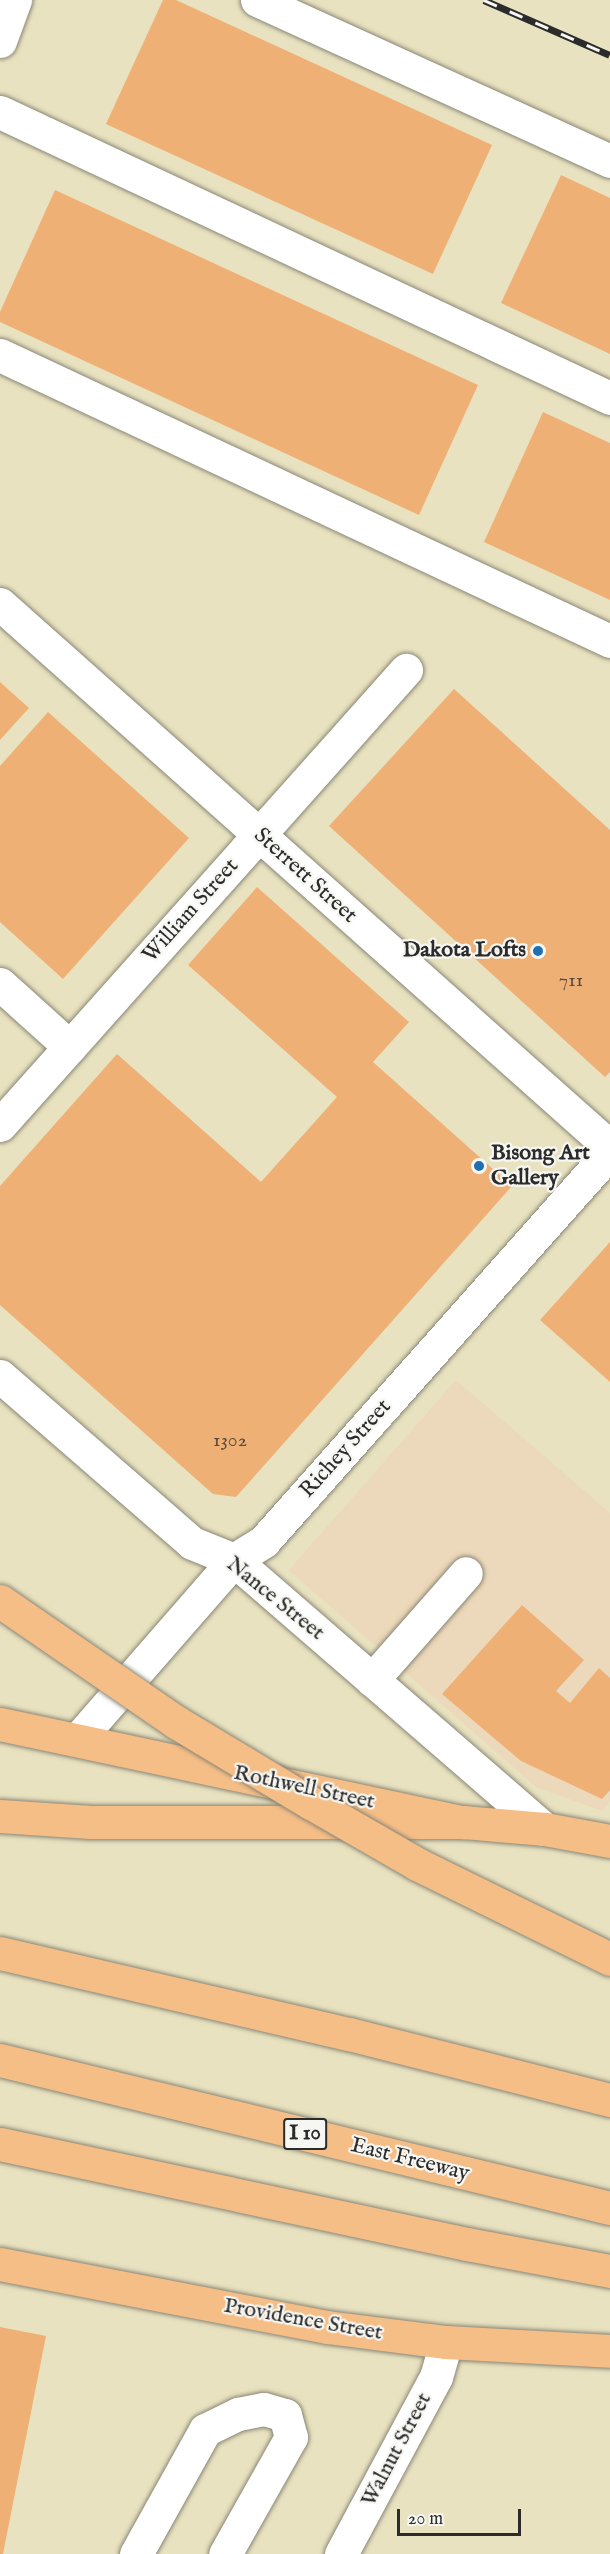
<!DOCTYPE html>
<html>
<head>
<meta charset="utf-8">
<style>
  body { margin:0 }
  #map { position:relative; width:610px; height:2554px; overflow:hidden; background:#e8e2c0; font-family:"IM FELL English",serif }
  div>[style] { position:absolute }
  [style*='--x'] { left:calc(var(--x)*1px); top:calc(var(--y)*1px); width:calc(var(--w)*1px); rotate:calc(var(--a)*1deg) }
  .built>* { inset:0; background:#ecd8ba }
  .building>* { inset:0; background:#efb076 }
  .roads { filter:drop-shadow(0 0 2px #8a8676) drop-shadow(0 0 2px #8a8676) }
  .minor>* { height:33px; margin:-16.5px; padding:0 16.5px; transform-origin:16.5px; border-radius:16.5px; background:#fff }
  .major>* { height:33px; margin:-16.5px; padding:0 16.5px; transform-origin:16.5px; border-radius:16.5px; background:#f6be87 }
  .highway>* { height:33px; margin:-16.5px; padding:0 16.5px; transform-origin:16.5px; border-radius:16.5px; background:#f6be87 }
  .rail>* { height:7px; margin-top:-3.5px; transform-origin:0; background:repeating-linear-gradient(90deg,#f6f6f2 0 14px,#2b2b2b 0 28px); box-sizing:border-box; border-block:2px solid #2b2b2b }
  .bridges { filter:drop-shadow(0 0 2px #8a8676) drop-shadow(0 0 2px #8a8676) }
  .highway-bridge>* { height:33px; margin:-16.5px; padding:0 16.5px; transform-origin:16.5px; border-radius:16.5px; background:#f6be87 }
  .dots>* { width:16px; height:16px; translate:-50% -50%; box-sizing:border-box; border:3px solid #f6f6f2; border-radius:50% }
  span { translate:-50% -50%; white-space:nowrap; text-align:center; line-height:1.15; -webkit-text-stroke:4.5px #f6f6f2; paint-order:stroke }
  .number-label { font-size:20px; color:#5c4c3e }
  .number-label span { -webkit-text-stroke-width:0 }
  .shield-label span { padding:2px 4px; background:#f6f6f2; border:2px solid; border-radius:4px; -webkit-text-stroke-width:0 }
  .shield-label { font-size:21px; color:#2b2b2b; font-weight:700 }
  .street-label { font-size:22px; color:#2b2b2b }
  .poi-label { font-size:22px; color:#2b2b2b; font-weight:700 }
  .right { translate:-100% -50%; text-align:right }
  .left { translate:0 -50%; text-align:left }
  .scale { position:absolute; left:397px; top:2509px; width:124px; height:27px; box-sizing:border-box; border:3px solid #2b2b2b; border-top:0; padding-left:8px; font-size:18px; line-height:21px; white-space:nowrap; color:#2b2b2b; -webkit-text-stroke:4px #f6f6f2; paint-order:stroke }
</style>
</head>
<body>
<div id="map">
  <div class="built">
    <i style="clip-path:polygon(456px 1380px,610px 1513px,610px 1801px,602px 1811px,536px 1787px,289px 1570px)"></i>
  </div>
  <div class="building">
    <i style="clip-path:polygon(163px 0,176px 0,492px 145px,433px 274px,106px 124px)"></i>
    <i style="clip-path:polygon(561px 175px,610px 198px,610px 354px,501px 303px)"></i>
    <i style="clip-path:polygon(55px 190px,478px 385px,419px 515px,0 322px,0 312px)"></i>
    <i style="clip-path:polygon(543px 412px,610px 443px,610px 600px,484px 542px)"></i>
    <i style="clip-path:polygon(0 682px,29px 708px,0 740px)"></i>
    <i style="clip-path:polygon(454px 689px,610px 830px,610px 1072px,605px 1077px,329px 826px)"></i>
    <i style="clip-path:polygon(48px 712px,189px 838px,63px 979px,0 922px,0 766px)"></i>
    <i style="clip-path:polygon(257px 887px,409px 1022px,373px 1062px,512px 1186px,236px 1497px,213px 1494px,0 1305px,0 1186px,117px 1054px,261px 1182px,337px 1097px,188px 965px)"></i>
    <i style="clip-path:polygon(610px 1242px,610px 1382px,540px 1320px)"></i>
    <i style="clip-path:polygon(522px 1605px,584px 1660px,556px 1691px,570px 1703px,599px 1668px,610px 1678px,610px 1790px,602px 1799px,521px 1761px,442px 1694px)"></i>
    <i style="clip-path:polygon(0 2327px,46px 2336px,3px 2554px,0 2554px)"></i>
  </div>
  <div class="roads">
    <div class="minor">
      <i style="--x:257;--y:0;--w:388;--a:24.5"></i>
      <i style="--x:0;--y:41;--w:44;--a:-69.9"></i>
      <i style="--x:0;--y:112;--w:674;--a:25.12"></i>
      <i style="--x:0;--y:355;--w:674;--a:25.12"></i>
      <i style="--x:0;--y:604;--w:817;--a:41.67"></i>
      <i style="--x:0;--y:984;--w:94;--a:42"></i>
      <i style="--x:0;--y:1125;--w:610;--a:-48.26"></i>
      <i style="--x:0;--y:1376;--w:254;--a:41"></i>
      <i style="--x:192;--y:1543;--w:45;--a:22"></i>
      <i style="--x:234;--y:1560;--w:411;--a:40.9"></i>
      <i style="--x:372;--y:1680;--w:142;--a:-48.7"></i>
      <i style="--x:78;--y:1739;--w:237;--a:-48.9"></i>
      <i style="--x:234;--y:1560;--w:36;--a:-32"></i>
      <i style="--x:264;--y:1541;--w:521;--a:-48.35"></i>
      <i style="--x:136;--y:2554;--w:142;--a:-60.9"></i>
      <i style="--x:205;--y:2430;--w:37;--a:-26"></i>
      <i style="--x:238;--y:2414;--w:26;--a:-11"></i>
      <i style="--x:264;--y:2409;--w:22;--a:16"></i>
      <i style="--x:285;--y:2415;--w:23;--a:75"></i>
      <i style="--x:291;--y:2437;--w:134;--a:119.4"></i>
      <i style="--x:341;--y:2554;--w:201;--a:-61.8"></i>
      <i style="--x:436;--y:2377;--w:36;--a:-74"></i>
    </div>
    <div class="major">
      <i style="--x:0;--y:1724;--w:473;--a:12"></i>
      <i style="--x:463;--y:1822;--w:82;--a:4.9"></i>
      <i style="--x:545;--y:1829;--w:66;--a:10.5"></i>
      <i style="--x:0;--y:2264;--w:333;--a:10.9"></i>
      <i style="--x:327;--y:2327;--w:120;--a:7.2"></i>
      <i style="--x:446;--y:2342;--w:164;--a:3.1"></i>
    </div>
    <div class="highway">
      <i style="--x:0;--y:1816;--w:91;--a:3.8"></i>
      <i style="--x:91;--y:1822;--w:372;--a:0"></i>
      <i style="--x:0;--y:1953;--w:358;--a:13.1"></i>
      <i style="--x:349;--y:2034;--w:269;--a:14.2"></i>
      <i style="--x:0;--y:2060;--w:628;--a:13.64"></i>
      <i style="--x:0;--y:2144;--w:478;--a:12.1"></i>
      <i style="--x:467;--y:2244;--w:146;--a:10.7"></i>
    </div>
  </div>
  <div class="rail">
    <i style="--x:484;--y:0;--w:137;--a:23.6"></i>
  </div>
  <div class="bridges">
    <div class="highway-bridge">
      <i style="--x:0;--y:1601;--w:214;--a:34.5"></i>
      <i style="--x:176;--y:1722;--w:157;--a:31"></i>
      <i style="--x:311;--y:1803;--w:122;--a:29.9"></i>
      <i style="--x:417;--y:1864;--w:215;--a:26.2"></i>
    </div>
  </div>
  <div class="dots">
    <i style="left:538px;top:951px;background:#1f6fb2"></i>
    <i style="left:479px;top:1166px;background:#1f6fb2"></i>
  </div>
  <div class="number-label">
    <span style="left:571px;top:980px">711</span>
    <span style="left:230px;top:1440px">1302</span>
  </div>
  <div class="shield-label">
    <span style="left:305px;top:2134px">I 10</span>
  </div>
  <div class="street-label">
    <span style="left:305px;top:876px;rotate:42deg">Sterrett Street</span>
    <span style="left:191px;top:911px;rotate:-48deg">William Street</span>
    <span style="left:346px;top:1449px;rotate:-48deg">Richey Street</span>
    <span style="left:275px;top:1599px;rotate:39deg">Nance Street</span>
    <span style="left:304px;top:1788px;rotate:12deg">Rothwell Street</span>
    <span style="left:410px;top:2160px;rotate:14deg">East Freeway</span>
    <span style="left:303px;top:2320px;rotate:10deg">Providence Street</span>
    <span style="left:397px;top:2450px;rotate:-62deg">Walnut Street</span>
  </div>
  <div class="poi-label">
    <span class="right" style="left:526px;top:951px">Dakota Lofts</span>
    <span class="left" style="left:491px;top:1166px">Bisong Art<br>Gallery</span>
  </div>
  <div class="scale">20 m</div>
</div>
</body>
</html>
